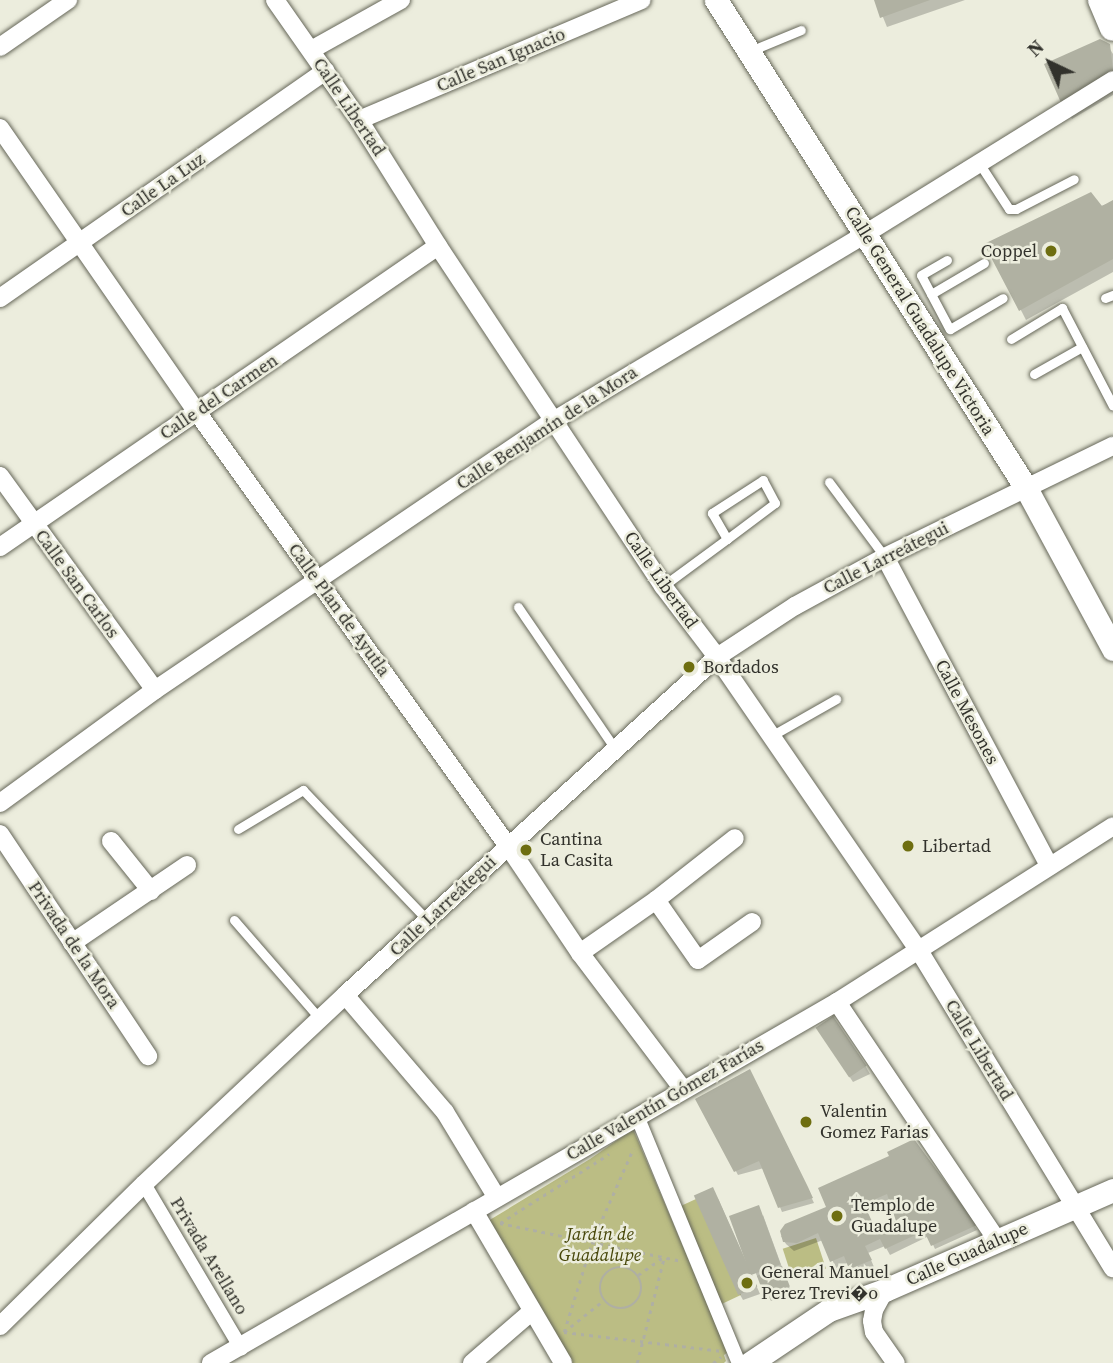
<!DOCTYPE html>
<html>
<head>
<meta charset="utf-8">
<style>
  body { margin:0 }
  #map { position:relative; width:1113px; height:1363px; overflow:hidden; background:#eceddd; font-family:"Source Serif 4",serif }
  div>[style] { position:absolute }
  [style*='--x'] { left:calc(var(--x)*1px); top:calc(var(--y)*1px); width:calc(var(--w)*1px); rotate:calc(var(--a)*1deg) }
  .green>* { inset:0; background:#bbbd84; transform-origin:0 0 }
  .shadow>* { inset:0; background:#0003 }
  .building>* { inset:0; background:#b0b1a2; transform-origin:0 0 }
  .path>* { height:2.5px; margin-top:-1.25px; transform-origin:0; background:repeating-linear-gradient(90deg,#afafa3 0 3.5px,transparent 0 8.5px) }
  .path>.ring { margin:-1.25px; padding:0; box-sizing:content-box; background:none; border:2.5px solid #afafa3; border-radius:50% }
  .roads { filter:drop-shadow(0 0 2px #666759) drop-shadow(0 0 2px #666759) }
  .service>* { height:9px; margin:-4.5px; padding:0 4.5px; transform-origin:4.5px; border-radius:4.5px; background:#fff }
  .pedestrian>* { height:14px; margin:-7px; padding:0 7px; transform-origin:7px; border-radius:7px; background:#fff }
  .minor>* { height:18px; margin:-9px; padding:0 9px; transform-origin:9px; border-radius:9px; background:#fff }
  .tertiary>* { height:23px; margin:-11.5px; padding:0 11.5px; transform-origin:11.5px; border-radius:11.5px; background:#fff }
  .secondary>* { height:26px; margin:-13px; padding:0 13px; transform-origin:13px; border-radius:13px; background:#fff }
  .dots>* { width:19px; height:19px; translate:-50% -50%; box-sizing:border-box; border:4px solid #eceddd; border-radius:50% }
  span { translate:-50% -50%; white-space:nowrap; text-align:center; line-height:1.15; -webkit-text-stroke:5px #eceddd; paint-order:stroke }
  .street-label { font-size:18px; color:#32322c }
  .poi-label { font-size:18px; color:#32322c }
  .right { translate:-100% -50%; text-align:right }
  .left { translate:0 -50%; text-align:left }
  .park-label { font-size:18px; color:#464608; font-style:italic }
  .north { position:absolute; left:1015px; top:28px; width:70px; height:70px; -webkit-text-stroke:5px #eceddd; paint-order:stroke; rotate:316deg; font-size:19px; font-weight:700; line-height:28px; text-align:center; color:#32322c }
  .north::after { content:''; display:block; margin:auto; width:24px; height:32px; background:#32322c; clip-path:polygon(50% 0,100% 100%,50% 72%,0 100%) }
</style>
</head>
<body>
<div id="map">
  <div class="green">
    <i style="clip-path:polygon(633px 1129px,728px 1352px,724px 1355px,726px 1361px,724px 1363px,572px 1363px,488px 1221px,590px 1159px)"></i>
    <i style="left:696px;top:1199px;width:106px;height:21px;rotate:65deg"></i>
    <i style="left:816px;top:1238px;width:32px;height:35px;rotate:72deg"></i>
  </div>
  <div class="shadow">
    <i style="clip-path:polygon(876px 0,965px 0,887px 27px)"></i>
    <i style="clip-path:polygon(1108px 46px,1113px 54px,1113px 95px,1072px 119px,1064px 105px)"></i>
    <i style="clip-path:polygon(1113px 202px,1113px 272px,1026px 320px,987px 244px)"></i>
    <i style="clip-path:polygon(832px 1019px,866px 1067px,870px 1074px,853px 1082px,822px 1035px)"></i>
    <i style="clip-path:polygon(697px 1099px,792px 1156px,814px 1203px,782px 1212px,764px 1168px,738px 1175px)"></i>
    <i style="clip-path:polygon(evenodd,891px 1157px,964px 1210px,977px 1230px,935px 1249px,929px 1236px,890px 1255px,885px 1246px,868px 1253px,874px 1267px,855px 1276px,848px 1263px,836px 1268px,823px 1240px,794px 1251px,786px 1244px,781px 1236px,828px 1208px,891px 1157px,891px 1201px,898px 1222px,875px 1230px,867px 1212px,891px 1201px)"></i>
    <i style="clip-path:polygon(717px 1196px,760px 1294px,743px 1300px,739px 1293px)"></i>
    <i style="clip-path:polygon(763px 1215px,791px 1292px,771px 1301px,756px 1274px)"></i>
  </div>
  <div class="building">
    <i style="clip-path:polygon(874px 0,930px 0,880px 18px)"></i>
    <i style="clip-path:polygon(1100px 39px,1110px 44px,1113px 70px,1104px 81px,1062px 105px,1044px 64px)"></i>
    <i style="clip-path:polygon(1091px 192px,1102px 206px,1113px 200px,1113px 259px,1019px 311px,984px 244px)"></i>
    <i style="left:833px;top:1016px;width:60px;height:21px;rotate:56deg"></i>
    <i style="clip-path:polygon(750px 1069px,808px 1187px,813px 1198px,778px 1208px,759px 1161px,734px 1172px,695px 1099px)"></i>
    <i style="clip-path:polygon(evenodd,914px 1139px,977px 1225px,931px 1246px,924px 1231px,885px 1249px,880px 1239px,865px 1246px,872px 1260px,849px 1269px,844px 1256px,830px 1262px,818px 1233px,797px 1243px,783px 1242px,780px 1231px,785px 1224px,826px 1207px,818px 1188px,889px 1156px,887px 1152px,914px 1139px,887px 1194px,896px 1221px,875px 1228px,864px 1204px,887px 1194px)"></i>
    <i style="left:713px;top:1187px;width:109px;height:21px;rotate:66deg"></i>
    <i style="left:759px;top:1205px;width:63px;height:32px;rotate:70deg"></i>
    <i style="left:782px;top:1266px;width:22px;height:27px;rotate:69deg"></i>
  </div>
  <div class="path">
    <i style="--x:500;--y:1223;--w:129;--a:-32.3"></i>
    <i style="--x:500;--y:1223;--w:186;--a:11.8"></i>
    <i class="ring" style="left:600px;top:1267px;width:39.5px;height:39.5px"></i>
    <i style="--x:638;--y:1275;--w:32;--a:-35"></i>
    <i style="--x:564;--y:1332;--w:94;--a:-72.7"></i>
    <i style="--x:592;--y:1242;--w:102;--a:-66.2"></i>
    <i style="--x:564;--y:1332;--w:157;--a:6.9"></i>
    <i style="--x:564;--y:1332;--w:51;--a:-38.7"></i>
    <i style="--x:637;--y:1363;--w:108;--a:-75.6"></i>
    <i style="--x:713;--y:1363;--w:10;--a:-37"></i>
  </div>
  <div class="roads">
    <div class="service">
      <i style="--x:750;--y:51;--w:55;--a:-22.4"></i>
      <i style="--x:979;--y:163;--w:55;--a:56.9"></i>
      <i style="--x:1009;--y:209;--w:7;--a:0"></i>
      <i style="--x:1016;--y:209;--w:65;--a:-27.3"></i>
      <i style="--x:984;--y:263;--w:61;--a:149.7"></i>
      <i style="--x:931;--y:294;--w:40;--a:62"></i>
      <i style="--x:950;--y:329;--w:61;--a:-30.3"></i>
      <i style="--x:931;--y:294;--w:21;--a:-118"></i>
      <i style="--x:921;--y:275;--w:30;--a:-30"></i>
      <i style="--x:1105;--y:298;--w:9;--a:-21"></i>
      <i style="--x:1011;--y:339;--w:60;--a:-31.3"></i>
      <i style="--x:1062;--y:308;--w:110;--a:62.5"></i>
      <i style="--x:1034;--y:374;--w:55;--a:-29.4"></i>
      <i style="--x:829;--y:482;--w:94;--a:53.3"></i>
      <i style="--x:663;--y:586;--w:79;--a:-36.3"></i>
      <i style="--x:727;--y:539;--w:60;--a:-36.9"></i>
      <i style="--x:775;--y:503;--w:26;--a:-118"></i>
      <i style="--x:763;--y:480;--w:61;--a:147.1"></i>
      <i style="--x:712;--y:513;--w:30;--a:60"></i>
      <i style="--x:518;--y:607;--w:173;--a:55.6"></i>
      <i style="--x:771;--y:736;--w:75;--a:-29.6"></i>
      <i style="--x:238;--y:829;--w:76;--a:-31"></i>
      <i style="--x:303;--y:790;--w:181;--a:46.3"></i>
      <i style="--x:234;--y:920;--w:131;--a:49"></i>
    </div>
    <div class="pedestrian">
      <i style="--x:637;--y:1116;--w:267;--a:67.6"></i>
      <i style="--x:144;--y:1184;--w:191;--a:59.4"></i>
    </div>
    <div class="minor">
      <i style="--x:275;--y:0;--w:146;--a:55"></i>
      <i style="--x:359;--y:120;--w:149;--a:57.9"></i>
      <i style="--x:438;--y:246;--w:408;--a:56.5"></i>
      <i style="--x:663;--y:586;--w:89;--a:52.7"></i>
      <i style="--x:717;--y:657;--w:354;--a:55.5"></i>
      <i style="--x:918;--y:949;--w:374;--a:58.6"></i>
      <i style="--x:0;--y:47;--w:83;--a:-34.7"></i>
      <i style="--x:311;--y:50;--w:103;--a:-29.1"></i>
      <i style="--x:359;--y:120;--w:307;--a:-23"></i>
      <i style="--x:0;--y:128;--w:346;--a:55.3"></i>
      <i style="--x:197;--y:412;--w:534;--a:54.38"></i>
      <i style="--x:508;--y:846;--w:129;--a:56.1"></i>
      <i style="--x:580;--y:953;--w:171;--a:52.9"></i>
      <i style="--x:0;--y:298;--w:397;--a:-34.9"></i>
      <i style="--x:0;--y:476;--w:264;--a:54.1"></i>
      <i style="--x:0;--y:547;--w:531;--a:-34.5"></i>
      <i style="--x:885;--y:557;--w:350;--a:62"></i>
      <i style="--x:0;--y:803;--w:192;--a:-36.1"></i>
      <i style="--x:155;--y:690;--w:480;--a:-34.1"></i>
      <i style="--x:553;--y:421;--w:364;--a:-30.9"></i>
      <i style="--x:865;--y:234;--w:292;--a:-31.8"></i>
      <i style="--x:0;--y:834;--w:267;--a:56.3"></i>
      <i style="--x:111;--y:841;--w:64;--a:51.3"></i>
      <i style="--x:656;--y:900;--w:73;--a:55"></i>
      <i style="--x:698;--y:960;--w:66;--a:-35.1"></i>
      <i style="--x:72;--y:943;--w:139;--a:-34.1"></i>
      <i style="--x:580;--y:953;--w:93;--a:-34.9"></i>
      <i style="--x:656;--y:900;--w:100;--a:-38.1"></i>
      <i style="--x:345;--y:995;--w:154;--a:49.5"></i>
      <i style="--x:445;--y:1112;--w:100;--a:58.8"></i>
      <i style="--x:837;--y:1002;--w:287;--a:56.1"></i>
      <i style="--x:474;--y:1211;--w:176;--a:59.6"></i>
      <i style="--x:885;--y:1290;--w:23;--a:119"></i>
      <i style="--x:874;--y:1310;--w:11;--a:100"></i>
      <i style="--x:872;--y:1321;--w:11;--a:80"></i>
      <i style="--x:874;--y:1332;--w:38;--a:55"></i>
      <i style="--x:0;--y:1326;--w:202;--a:-44.6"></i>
      <i style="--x:144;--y:1184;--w:276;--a:-43.2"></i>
      <i style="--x:345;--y:995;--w:503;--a:-42.26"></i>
      <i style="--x:717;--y:657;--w:93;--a:-33.2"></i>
      <i style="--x:795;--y:606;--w:102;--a:-28.6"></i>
      <i style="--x:885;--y:557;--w:254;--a:-26"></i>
      <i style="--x:211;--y:1363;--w:723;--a:-29.97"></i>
      <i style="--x:837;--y:1002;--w:327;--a:-32.5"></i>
      <i style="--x:472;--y:1363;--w:78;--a:-40.8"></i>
    </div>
    <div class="tertiary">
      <i style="--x:716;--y:0;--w:578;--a:57.57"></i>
      <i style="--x:1026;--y:488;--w:183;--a:61.6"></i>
      <i style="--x:750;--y:1363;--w:95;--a:-33.9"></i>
      <i style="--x:829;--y:1310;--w:59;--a:-19.7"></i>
      <i style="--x:885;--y:1290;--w:249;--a:-23.7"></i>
    </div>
    <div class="secondary">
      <i style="--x:1101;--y:0;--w:30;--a:67"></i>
    </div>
  </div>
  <div class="dots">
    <i style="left:1051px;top:251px;background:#6e6e10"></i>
    <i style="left:689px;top:667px;background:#6e6e10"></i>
    <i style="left:908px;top:846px;background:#6e6e10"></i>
    <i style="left:526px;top:850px;background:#6e6e10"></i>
    <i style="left:806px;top:1122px;background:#6e6e10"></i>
    <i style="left:837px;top:1216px;background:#6e6e10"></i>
    <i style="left:747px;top:1283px;background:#6e6e10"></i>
  </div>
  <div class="street-label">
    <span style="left:501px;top:60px;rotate:-23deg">Calle San Ignacio</span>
    <span style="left:349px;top:107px;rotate:56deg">Calle Libertad</span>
    <span style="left:163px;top:185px;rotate:-35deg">Calle La Luz</span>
    <span style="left:920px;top:321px;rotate:58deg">Calle General Guadalupe Victoria</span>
    <span style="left:219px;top:397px;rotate:-34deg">Calle del Carmen</span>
    <span style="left:547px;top:428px;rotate:-33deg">Calle Benjamín de la Mora</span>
    <span style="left:886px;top:558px;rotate:-27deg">Calle Larreátegui</span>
    <span style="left:661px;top:580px;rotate:55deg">Calle Libertad</span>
    <span style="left:77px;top:584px;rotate:54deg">Calle San Carlos</span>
    <span style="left:339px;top:610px;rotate:54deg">Calle Plan de Ayutla</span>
    <span style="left:967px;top:712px;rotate:62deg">Calle Mesones</span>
    <span style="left:443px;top:906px;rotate:-43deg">Calle Larreátegui</span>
    <span style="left:74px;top:945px;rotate:56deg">Privada de la Mora</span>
    <span style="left:979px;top:1050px;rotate:59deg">Calle Libertad</span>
    <span style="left:665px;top:1100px;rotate:-30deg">Calle Valentín Gómez Farías</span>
    <span style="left:967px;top:1254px;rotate:-24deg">Calle Guadalupe</span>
    <span style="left:209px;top:1256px;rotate:59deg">Privada Arellano</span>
  </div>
  <div class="poi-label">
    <span class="right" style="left:1037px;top:251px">Coppel</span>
    <span class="left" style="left:703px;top:667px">Bordados</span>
    <span class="left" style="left:540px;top:850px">Cantina<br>La Casita</span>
    <span class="left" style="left:922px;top:846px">Libertad</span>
    <span class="left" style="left:820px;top:1122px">Valentin<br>Gomez Farias</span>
    <span class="left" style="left:851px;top:1216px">Templo de<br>Guadalupe</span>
    <span class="left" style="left:761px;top:1283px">General Manuel<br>Perez Trevi�o</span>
  </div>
  <div class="park-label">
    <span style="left:600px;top:1245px">Jardín de<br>Guadalupe</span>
  </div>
  <div class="north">N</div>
</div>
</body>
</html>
